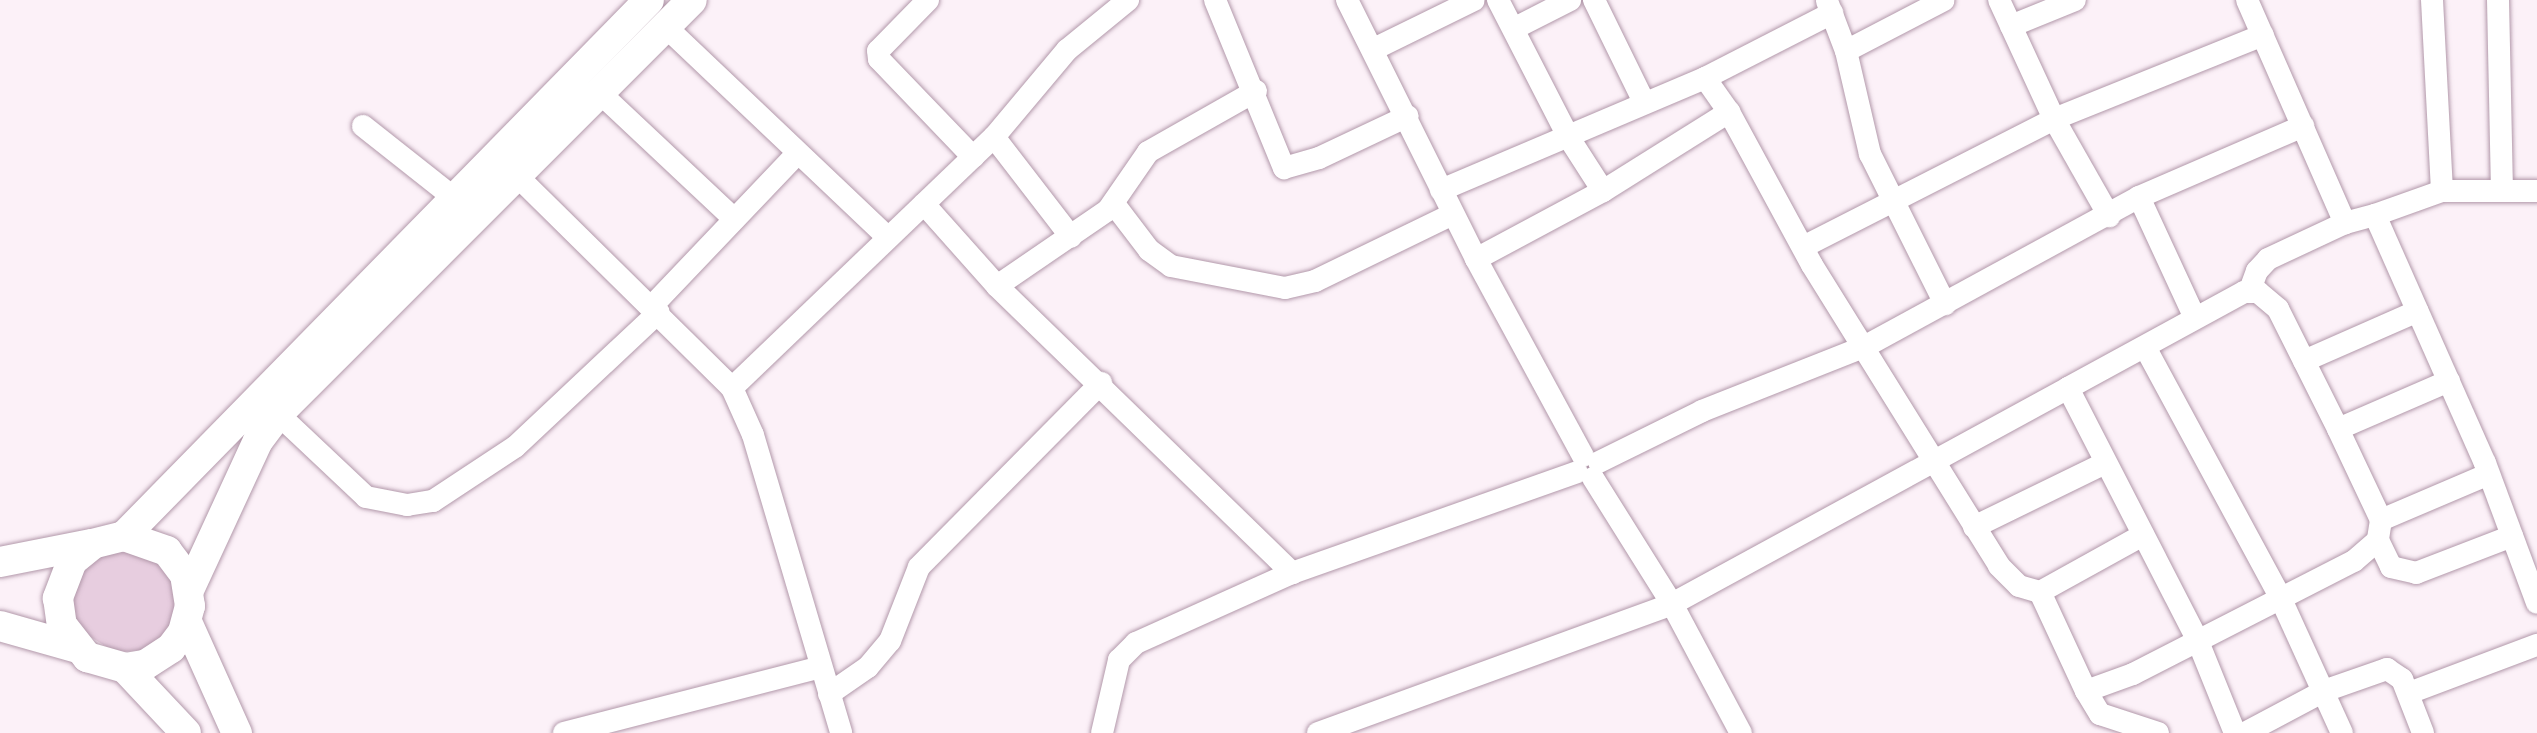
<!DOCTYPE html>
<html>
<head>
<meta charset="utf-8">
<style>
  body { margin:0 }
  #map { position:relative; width:2537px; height:733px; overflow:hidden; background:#fcf1f8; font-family:Signika,sans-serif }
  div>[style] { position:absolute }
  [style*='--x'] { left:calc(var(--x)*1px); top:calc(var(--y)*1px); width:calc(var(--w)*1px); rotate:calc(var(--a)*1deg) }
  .green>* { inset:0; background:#e7cddf }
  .roads { filter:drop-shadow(0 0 2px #b298aa) drop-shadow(0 0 2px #b298aa) }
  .street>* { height:22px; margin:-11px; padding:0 11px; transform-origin:11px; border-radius:11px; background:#fff }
  .secondary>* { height:30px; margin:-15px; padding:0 15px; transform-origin:15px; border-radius:15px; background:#fff }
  span { translate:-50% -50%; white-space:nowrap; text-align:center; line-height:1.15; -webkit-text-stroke:8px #fff; paint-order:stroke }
</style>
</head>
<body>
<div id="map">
  <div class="green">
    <i style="clip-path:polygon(127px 545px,172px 572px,177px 612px,164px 635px,142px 650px,115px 652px,81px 631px,70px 606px,89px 558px)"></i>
  </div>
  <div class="roads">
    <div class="street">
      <i style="--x:928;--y:0;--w:71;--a:134.4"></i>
      <i style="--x:878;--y:51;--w:8;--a:83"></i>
      <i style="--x:879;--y:59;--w:136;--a:46.2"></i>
      <i style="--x:1215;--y:0;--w:182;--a:67.7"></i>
      <i style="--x:1284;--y:168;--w:36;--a:-16"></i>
      <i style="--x:1319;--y:158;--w:98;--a:-25.3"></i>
      <i style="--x:1347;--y:0;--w:289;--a:63.5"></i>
      <i style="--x:1476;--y:259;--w:224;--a:61.5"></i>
      <i style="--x:1498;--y:0;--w:155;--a:62.8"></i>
      <i style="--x:1569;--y:138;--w:63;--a:57.3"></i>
      <i style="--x:1594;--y:0;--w:114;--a:63.9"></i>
      <i style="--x:1999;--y:0;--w:131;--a:65.2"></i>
      <i style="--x:2054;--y:119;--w:112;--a:60.4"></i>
      <i style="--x:2247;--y:0;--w:244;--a:66.3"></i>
      <i style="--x:2345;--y:223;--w:31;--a:-15"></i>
      <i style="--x:2432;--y:0;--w:191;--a:87"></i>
      <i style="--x:2442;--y:191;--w:71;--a:160.3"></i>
      <i style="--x:2375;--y:215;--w:271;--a:66.1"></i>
      <i style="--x:2485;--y:463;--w:149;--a:69.6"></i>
      <i style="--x:2498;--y:0;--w:187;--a:88.8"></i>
      <i style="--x:1827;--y:1;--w:53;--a:69.2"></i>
      <i style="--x:1846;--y:51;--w:106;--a:76.9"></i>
      <i style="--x:1870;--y:154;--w:168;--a:63.4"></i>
      <i style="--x:2011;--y:26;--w:69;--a:-22.1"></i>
      <i style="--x:666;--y:27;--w:306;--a:43.5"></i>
      <i style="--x:1515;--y:28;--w:62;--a:-27"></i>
      <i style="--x:1374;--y:49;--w:111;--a:-26.1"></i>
      <i style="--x:1846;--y:51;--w:110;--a:-27.5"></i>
      <i style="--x:1705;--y:78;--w:42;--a:54.8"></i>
      <i style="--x:1729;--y:112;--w:174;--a:61.5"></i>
      <i style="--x:1812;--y:265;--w:354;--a:58.1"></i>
      <i style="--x:1999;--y:566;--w:28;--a:45"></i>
      <i style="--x:2019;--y:586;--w:22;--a:16"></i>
      <i style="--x:2040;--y:592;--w:109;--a:65.1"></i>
      <i style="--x:2086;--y:691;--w:50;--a:-19.9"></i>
      <i style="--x:2133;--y:674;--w:248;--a:-27.1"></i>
      <i style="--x:2354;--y:561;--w:32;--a:-41"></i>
      <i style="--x:2378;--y:540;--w:30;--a:64"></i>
      <i style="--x:2391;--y:567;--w:26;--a:13"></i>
      <i style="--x:2416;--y:573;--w:103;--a:-21.1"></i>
      <i style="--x:600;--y:93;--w:184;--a:43.2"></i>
      <i style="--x:363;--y:126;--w:115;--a:38.3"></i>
      <i style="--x:994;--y:137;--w:126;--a:52.4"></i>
      <i style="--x:506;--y:165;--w:317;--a:44.6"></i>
      <i style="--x:732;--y:388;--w:51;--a:65.9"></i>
      <i style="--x:753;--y:435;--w:311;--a:73.5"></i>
      <i style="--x:1441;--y:190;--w:287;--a:-23"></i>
      <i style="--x:1705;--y:78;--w:143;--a:-27.1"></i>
      <i style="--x:2442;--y:191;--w:95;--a:0"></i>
      <i style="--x:2139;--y:197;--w:133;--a:65.2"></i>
      <i style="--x:924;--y:204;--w:110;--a:48.3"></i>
      <i style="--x:997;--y:286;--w:412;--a:44.2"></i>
      <i style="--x:1292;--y:573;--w:302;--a:-19.5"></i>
      <i style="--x:1114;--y:204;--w:58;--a:52.7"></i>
      <i style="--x:1149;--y:250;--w:27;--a:36"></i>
      <i style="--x:1171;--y:266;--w:116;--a:10.9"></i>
      <i style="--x:1285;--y:288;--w:31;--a:-13"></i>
      <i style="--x:1315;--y:281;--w:153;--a:-25.9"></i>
      <i style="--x:1803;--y:247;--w:282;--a:-27"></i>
      <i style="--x:2054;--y:119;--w:225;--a:-21.9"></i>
      <i style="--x:1476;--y:259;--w:144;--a:-28.2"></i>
      <i style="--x:1603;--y:191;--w:149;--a:-32.1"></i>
      <i style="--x:997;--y:286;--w:135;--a:-34.4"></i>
      <i style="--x:1108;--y:210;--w:70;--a:-55.4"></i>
      <i style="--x:1148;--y:152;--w:124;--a:-29.5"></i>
      <i style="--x:2250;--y:290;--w:20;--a:-70"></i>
      <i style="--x:2257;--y:271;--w:16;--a:-47"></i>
      <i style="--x:2268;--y:259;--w:85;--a:-25.1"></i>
      <i style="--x:653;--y:305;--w:209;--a:-46.4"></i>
      <i style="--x:2145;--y:347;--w:284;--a:61.6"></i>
      <i style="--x:2280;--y:597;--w:149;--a:65.5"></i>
      <i style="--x:2304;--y:361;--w:124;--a:-23.7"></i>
      <i style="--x:732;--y:388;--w:363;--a:-43.8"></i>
      <i style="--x:994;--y:137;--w:114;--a:-50"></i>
      <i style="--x:1067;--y:50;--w:79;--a:-39.3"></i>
      <i style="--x:2068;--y:388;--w:200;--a:-28.6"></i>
      <i style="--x:2244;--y:292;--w:14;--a:0"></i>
      <i style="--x:2258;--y:292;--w:26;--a:40"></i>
      <i style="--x:2278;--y:309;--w:134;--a:63.4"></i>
      <i style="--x:2338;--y:429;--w:101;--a:64.7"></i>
      <i style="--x:2381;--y:520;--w:20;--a:99"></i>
      <i style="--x:278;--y:414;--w:121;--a:43.3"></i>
      <i style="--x:366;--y:497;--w:42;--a:11"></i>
      <i style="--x:407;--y:505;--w:26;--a:-9"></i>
      <i style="--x:433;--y:501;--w:98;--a:-33.4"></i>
      <i style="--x:515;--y:447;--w:197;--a:-43.2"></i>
      <i style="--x:2338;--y:429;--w:121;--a:-23.4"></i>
      <i style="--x:1599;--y:462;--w:115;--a:-26.3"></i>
      <i style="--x:1702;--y:411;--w:174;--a:-21.6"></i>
      <i style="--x:1864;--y:347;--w:313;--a:-28.6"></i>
      <i style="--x:2139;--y:197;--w:179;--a:-23.4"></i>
      <i style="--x:1593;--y:478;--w:149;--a:57.9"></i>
      <i style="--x:1672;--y:604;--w:146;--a:61.9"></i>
      <i style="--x:2381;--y:520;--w:117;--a:-23.1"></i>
      <i style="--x:1974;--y:527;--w:144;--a:-26"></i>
      <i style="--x:2040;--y:592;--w:118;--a:-29"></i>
      <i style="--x:2086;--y:691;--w:27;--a:59"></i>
      <i style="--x:2100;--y:714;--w:61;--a:18.1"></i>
      <i style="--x:2409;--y:693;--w:137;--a:-20.6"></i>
      <i style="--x:829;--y:694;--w:47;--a:-34.7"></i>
      <i style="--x:868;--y:667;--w:34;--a:-50"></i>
      <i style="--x:890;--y:641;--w:79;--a:-68.6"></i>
      <i style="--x:919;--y:567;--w:259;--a:-45.3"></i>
      <i style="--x:564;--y:733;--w:265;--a:-14.4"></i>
      <i style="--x:1102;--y:733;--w:75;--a:-76.9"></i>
      <i style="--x:1119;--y:660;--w:24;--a:-45"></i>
      <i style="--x:1136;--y:643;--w:171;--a:-24.2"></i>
      <i style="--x:1318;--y:733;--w:377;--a:-20"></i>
      <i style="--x:1672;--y:604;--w:451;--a:-28.6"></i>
      <i style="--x:2068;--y:388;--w:282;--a:62.8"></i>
      <i style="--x:2197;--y:639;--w:101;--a:68"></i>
      <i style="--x:2245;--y:733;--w:89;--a:-28"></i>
      <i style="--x:2324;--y:691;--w:67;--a:-19.2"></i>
      <i style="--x:2387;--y:669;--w:18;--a:34"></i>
      <i style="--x:2402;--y:679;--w:58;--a:68.7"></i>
    </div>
    <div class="secondary">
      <i style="--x:124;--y:536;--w:750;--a:-45.59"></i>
      <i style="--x:0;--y:562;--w:93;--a:-11.2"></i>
      <i style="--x:189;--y:590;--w:164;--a:-65.2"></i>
      <i style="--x:258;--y:441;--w:34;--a:-53"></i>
      <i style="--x:278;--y:414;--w:585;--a:-45"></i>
      <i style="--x:187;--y:622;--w:122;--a:65.8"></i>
      <i style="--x:0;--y:626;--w:80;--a:15.9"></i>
      <i style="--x:125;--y:668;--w:20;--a:-9"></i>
      <i style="--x:145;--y:665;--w:31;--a:-33"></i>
      <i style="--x:171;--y:648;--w:20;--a:-53"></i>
      <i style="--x:183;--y:632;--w:27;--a:-75"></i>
      <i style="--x:190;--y:606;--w:31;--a:-99"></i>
      <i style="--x:185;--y:575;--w:30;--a:-127"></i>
      <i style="--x:167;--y:551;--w:46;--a:-160.8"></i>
      <i style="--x:124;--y:536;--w:32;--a:166"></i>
      <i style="--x:93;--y:544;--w:27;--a:141"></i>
      <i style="--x:72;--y:561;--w:40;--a:111"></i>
      <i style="--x:58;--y:598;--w:27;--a:82"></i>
      <i style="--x:62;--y:625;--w:41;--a:52"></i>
      <i style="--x:87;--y:657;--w:40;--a:16"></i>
      <i style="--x:125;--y:668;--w:89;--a:46.8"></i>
    </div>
  </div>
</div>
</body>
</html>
